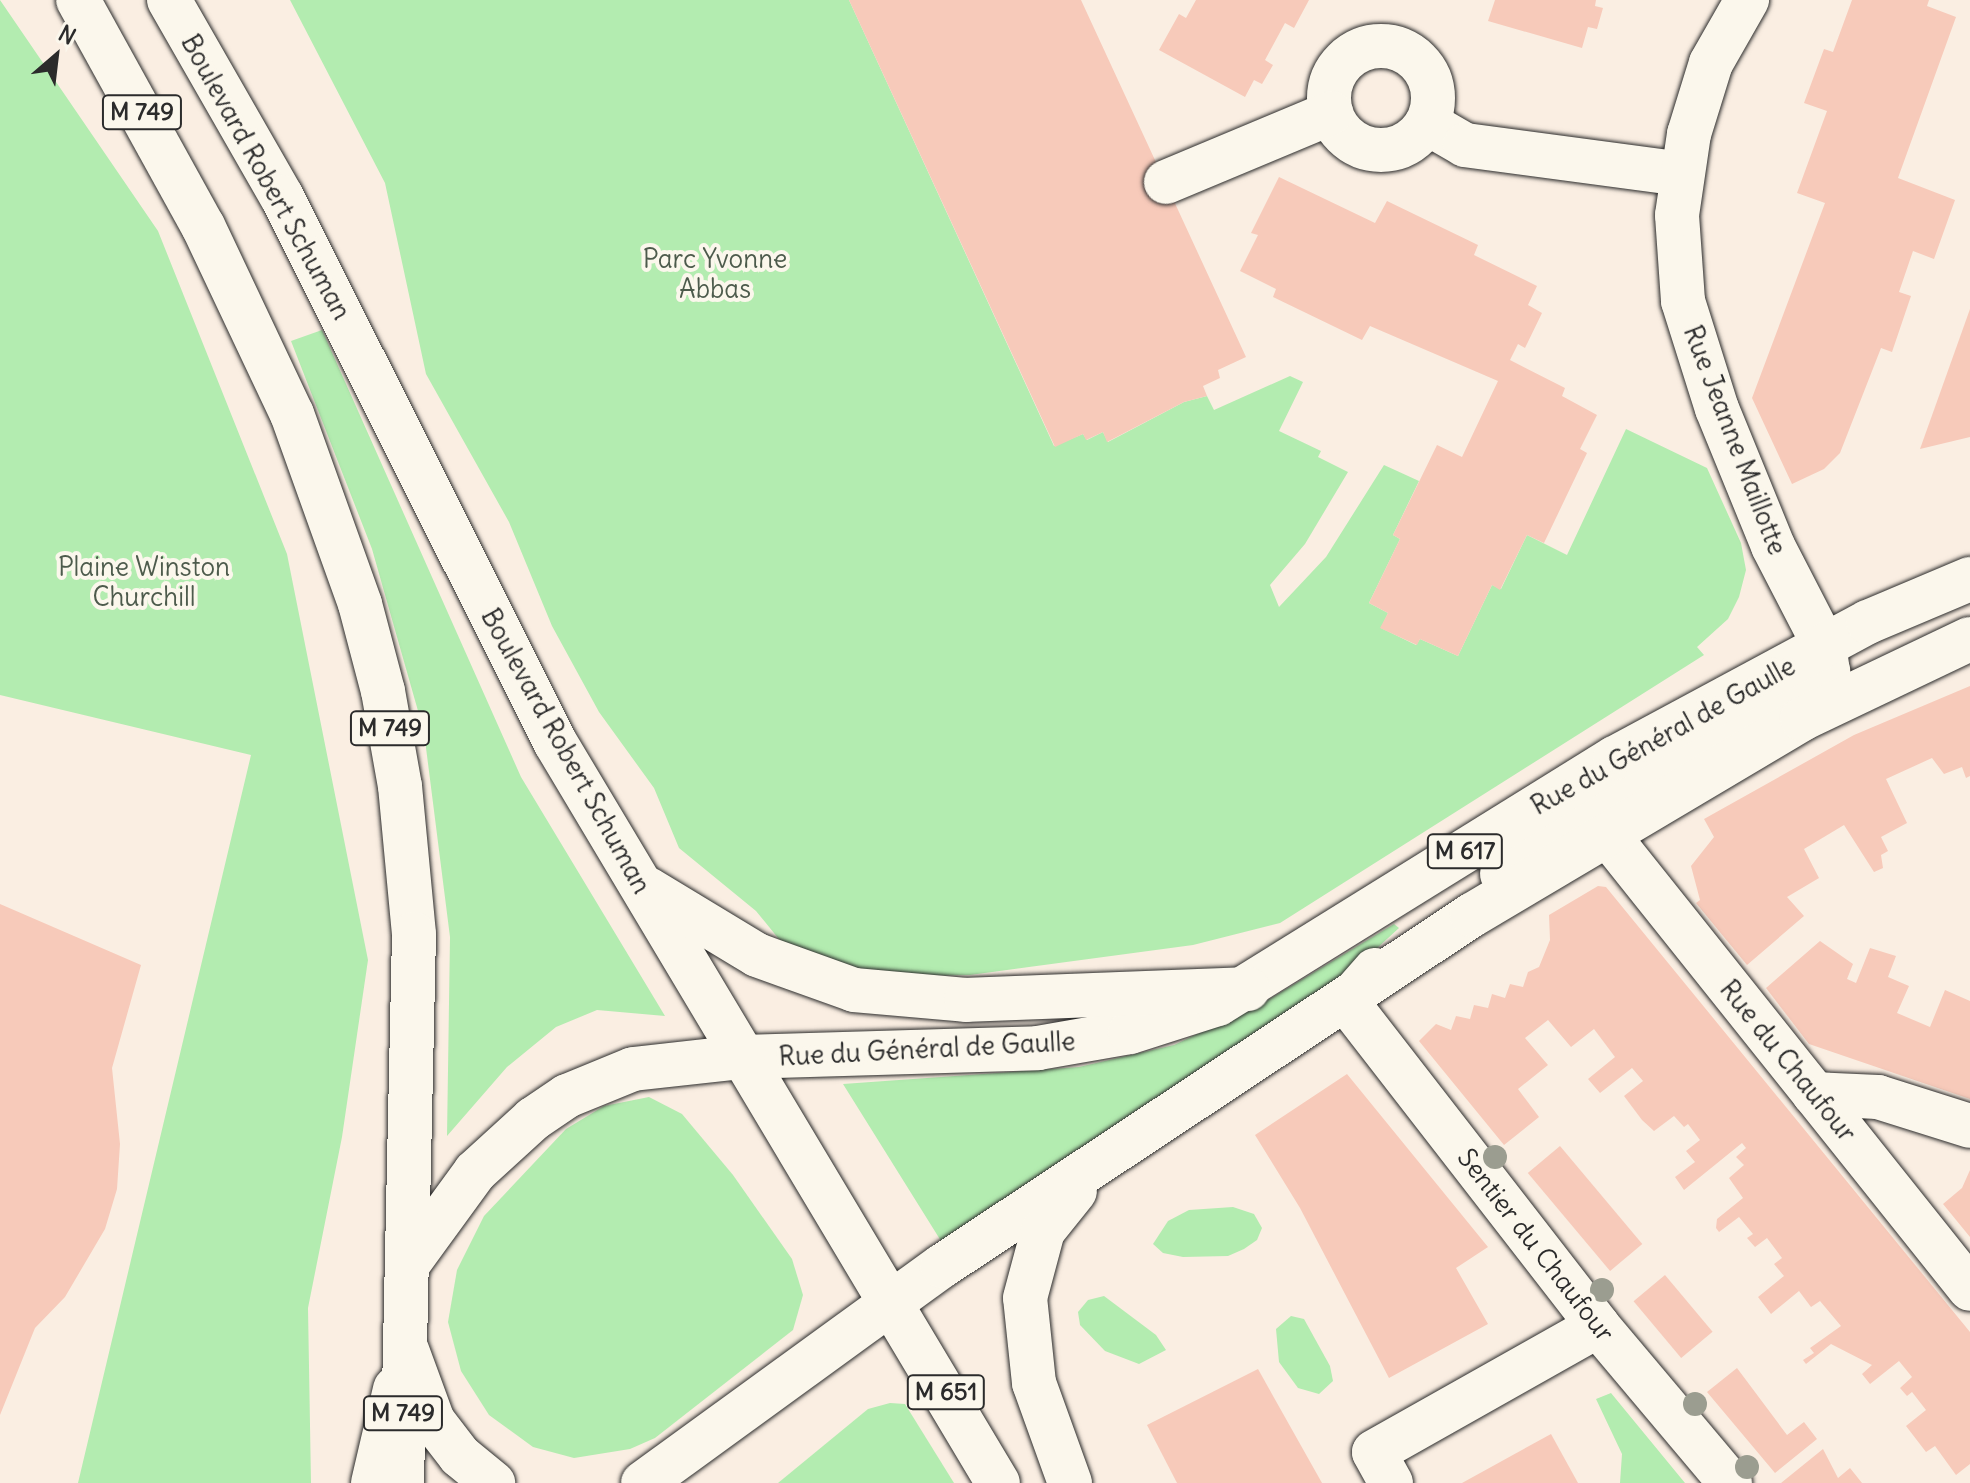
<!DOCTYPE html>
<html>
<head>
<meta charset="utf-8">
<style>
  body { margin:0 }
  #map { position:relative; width:1970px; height:1483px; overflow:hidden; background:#faeee2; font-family:Delius,sans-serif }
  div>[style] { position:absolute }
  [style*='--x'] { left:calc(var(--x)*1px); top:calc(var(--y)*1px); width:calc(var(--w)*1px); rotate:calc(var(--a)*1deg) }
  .green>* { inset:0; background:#b3ecb0 }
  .building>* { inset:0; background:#f7caba; transform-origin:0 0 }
  .roads { filter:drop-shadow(0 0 2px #2b2b2b) drop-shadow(0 0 2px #2b2b2b) }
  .minor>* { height:44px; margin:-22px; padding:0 22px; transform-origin:22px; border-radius:22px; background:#fbf7ec }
  .minor>.ring { margin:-22px; padding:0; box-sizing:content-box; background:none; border:44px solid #fbf7ec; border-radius:50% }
  .major>* { height:44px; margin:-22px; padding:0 22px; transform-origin:22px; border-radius:22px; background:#fbf7ec }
  .highway>* { height:44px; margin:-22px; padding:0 22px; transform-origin:22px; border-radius:22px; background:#fbf7ec }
  .trees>* { width:24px; height:24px; margin:-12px; border-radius:50%; background:#9b9d90 }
  span { translate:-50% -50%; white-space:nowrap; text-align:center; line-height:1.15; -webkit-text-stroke:8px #fbf7ec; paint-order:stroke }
  .shield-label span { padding:2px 6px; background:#fbf7ec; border:2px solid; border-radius:6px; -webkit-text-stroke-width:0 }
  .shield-label { font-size:24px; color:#2b2b2b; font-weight:700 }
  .street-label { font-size:26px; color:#2b2b2b }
  .park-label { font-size:26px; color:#4d5b4c }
  .north { position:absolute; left:16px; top:16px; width:80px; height:80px; -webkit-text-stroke:6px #fbf7ec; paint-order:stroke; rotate:28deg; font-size:22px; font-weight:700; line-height:32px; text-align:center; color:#2b2b2b }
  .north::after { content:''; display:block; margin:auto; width:28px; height:36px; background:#2b2b2b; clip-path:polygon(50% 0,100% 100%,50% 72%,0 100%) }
</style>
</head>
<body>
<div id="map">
  <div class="green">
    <i style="clip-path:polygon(0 0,158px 231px,287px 554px,368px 960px,342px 1137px,308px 1308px,311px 1483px,78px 1483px,251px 755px,0 695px)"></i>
    <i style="clip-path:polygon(290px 0,849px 0,1054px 446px,1083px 434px,1087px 440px,1103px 432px,1108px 442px,1184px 402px,1207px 396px,1214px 410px,1290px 376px,1303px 382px,1279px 431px,1321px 451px,1318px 457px,1348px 472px,1305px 544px,1270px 585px,1279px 607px,1326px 557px,1384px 465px,1419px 481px,1393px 535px,1400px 539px,1369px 603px,1388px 613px,1381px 628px,1416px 645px,1420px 639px,1458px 656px,1492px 585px,1501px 589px,1527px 535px,1567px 555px,1626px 429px,1707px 468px,1741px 543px,1746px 570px,1739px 597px,1728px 619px,1697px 647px,1704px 655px,1280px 923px,1193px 945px,970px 975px,914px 976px,840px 966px,787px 949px,756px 911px,679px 848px,654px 788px,599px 712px,552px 626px,509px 522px,426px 374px,385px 183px)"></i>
    <i style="clip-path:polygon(322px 330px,521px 777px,665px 1016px,597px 1010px,556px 1027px,507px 1067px,447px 1136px,450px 937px,424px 732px,372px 549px,291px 341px)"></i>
    <i style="clip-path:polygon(1394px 924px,1399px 928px,1317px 1003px,941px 1241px,843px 1084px,1079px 1067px,1174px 1045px,1263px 1003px)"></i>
    <i style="clip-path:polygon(649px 1097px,682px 1114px,733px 1175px,792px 1259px,803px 1295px,793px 1330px,655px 1438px,630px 1449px,574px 1458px,533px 1447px,489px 1415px,461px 1371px,448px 1322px,457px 1270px,484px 1216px,566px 1129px,604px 1106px)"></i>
    <i style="clip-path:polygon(1233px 1207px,1254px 1214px,1262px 1228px,1257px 1240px,1244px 1249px,1228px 1256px,1183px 1257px,1163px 1253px,1153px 1244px,1168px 1221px,1189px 1210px)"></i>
    <i style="clip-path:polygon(1104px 1296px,1156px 1335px,1166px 1350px,1139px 1364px,1105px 1351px,1080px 1325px,1078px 1312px,1088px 1300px)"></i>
    <i style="clip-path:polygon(1291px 1316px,1304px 1319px,1330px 1366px,1333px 1381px,1319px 1394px,1298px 1388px,1279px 1362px,1276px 1329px)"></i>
    <i style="clip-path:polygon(1611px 1393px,1685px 1483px,1620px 1483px,1622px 1454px,1596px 1399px)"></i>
    <i style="clip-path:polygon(890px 1403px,905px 1404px,954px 1483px,778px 1483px,868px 1409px)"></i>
  </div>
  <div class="building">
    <i style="clip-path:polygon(849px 0,1081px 0,1246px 357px,1218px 370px,1220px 378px,1203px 386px,1207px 396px,1184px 402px,1107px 442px,1103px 432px,1086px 440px,1083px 434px,1055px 447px)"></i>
    <i style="clip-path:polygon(1196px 0,1309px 0,1294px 28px,1285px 23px,1265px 60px,1273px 65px,1262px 84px,1254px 80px,1245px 97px,1159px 50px,1179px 14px,1186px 18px)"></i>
    <i style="clip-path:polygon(1495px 0,1596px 0,1595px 6px,1603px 8px,1597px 29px,1588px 27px,1582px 48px,1488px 21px)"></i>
    <i style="clip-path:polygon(1852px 0,1929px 0,1927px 6px,1956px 17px,1898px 178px,1955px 200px,1934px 259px,1913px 251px,1899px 292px,1911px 296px,1892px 352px,1881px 348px,1840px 453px,1824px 469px,1792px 484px,1752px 398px,1825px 203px,1797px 193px,1827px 111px,1804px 103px,1824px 49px,1833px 52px)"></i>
    <i style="clip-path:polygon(1279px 177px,1375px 223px,1387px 201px,1478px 245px,1474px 255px,1537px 286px,1528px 305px,1542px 313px,1525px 348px,1518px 344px,1510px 360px,1565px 388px,1562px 396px,1597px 415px,1580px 449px,1587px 453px,1544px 543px,1527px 535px,1500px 590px,1492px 585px,1458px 656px,1420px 639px,1417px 645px,1380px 628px,1388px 613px,1369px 603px,1400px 539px,1393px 535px,1437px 445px,1462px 457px,1498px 381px,1370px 326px,1362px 340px,1273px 297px,1276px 289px,1240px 271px,1258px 235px,1251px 233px)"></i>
    <i style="clip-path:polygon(1970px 309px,1970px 437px,1920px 449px)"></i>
    <i style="clip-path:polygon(1970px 686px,1970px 776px,1966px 778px,1962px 767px,1944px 774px,1932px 758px,1886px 779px,1907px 823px,1881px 837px,1888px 851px,1881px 855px,1883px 868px,1874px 872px,1844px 825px,1804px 849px,1819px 878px,1787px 897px,1804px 916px,1747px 965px,1696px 903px,1700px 900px,1691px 866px,1714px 837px,1704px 819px,1854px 735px)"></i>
    <i style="clip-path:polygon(1598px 886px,1606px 887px,1970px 1332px,1970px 1464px,1956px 1475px,1935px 1446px,1926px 1452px,1906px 1426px,1926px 1410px,1912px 1392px,1907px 1396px,1900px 1388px,1912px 1377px,1899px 1361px,1870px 1384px,1862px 1374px,1872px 1365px,1831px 1344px,1806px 1364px,1803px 1360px,1814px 1353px,1810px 1348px,1841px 1326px,1820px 1301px,1811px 1307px,1799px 1291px,1771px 1314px,1758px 1297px,1784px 1276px,1774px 1264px,1782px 1258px,1767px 1238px,1755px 1247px,1747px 1238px,1753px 1234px,1739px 1217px,1719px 1232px,1716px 1228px,1717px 1219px,1743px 1198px,1729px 1178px,1744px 1165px,1736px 1157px,1746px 1148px,1742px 1143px,1684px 1190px,1675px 1177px,1695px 1162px,1686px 1151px,1700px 1140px,1688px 1124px,1684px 1127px,1674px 1116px,1654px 1131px,1642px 1120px,1624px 1096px,1643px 1081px,1632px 1068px,1600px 1093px,1588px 1079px,1615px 1057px,1594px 1029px,1571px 1047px,1548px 1020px,1525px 1038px,1548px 1065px,1518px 1089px,1539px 1117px,1504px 1145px,1419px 1041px,1436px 1024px,1451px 1030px,1456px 1016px,1470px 1019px,1474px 1005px,1488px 1008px,1492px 994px,1505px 998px,1510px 984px,1523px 987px,1528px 972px,1539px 967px,1550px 940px,1549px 915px)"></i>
    <i style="clip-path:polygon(0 904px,141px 965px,112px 1068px,120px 1144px,117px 1189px,105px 1229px,65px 1297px,35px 1328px,0 1415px)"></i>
    <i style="clip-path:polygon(1820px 941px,1853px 964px,1847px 979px,1856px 983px,1870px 948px,1896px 956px,1888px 977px,1909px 986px,1897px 1013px,1930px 1027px,1945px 990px,1970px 1001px,1970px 1099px,1809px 1044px,1766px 988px)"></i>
    <i style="clip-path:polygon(1347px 1074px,1488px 1247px,1456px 1268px,1488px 1324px,1389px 1378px,1300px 1208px,1255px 1135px)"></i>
    <i style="left:1560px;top:1146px;width:128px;height:42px;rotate:50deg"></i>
    <i style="clip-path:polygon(1970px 1170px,1970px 1237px,1943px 1204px,1962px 1188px)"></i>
    <i style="left:1665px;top:1275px;width:74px;height:41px;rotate:50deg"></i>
    <i style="clip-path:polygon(1737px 1368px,1787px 1435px,1804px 1422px,1817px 1439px,1775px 1473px,1707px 1392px)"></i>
    <i style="clip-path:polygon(1258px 1369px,1322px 1483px,1177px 1483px,1147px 1425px)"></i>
    <i style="clip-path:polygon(1551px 1434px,1578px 1483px,1462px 1483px)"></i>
    <i style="clip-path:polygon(1823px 1449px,1838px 1478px,1850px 1468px,1862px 1483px,1781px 1483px)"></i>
  </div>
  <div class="roads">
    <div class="minor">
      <i class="ring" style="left:1329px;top:46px;width:60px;height:60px"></i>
      <i style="--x:1427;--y:123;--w:44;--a:30.1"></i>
      <i style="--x:1465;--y:145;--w:219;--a:7.6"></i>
      <i style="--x:1166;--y:182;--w:179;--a:-22.7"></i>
      <i style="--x:1606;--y:833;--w:583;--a:51.4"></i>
      <i style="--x:1502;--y:874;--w:384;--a:-31.8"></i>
      <i style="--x:1828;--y:672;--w:27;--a:-98"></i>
      <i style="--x:1824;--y:645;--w:111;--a:-117.3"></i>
      <i style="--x:1773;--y:546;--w:148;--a:-112.2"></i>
      <i style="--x:1717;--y:409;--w:113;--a:-107.5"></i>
      <i style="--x:1683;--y:301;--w:86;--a:-94"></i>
      <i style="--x:1677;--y:215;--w:82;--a:-81.6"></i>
      <i style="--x:1689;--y:134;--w:74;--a:-72.8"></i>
      <i style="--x:1711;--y:63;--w:73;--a:-60.3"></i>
      <i style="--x:1375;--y:970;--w:43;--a:131.2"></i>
      <i style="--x:1347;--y:1002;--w:410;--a:52.2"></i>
      <i style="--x:1598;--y:1326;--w:205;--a:49.9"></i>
      <i style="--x:1814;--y:1094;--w:64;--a:2.7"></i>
      <i style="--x:1878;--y:1097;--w:96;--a:17.5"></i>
      <i style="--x:373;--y:1483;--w:97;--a:-76.8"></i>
      <i style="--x:1391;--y:1483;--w:35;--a:-119"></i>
      <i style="--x:1374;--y:1452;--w:257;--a:-29.4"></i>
    </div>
    <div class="major">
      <i style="--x:742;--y:1057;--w:296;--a:-1.7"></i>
      <i style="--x:1038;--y:1048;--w:93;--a:-9.9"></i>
      <i style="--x:1130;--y:1032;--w:92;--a:-17.7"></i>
      <i style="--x:1218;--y:1004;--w:467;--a:-31.8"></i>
      <i style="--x:1615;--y:758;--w:287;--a:-28.3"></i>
      <i style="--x:1868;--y:622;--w:111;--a:-22.9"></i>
      <i style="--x:407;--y:1350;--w:76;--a:69.9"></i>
      <i style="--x:433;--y:1421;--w:44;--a:52.4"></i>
      <i style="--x:460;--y:1456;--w:43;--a:39.3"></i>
      <i style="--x:643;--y:1483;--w:369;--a:-36"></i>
      <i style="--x:942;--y:1266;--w:636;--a:-33.52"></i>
      <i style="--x:1472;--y:915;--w:384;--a:-30.7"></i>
      <i style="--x:1802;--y:719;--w:186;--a:-25.5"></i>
      <i style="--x:1070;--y:1483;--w:106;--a:-109.8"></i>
      <i style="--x:1034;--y:1383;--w:85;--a:-96"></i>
      <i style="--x:1025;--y:1298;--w:69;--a:-75"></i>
      <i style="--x:1043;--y:1231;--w:51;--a:-51.3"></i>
    </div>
    <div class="highway">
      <i style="--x:78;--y:0;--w:258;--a:61.1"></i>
      <i style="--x:203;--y:226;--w:208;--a:64.7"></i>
      <i style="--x:292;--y:414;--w:202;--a:70.3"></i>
      <i style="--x:360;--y:604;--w:90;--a:75.2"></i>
      <i style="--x:383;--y:691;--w:97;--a:79.9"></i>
      <i style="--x:400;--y:786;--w:149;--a:84.6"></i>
      <i style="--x:414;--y:934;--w:549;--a:91.25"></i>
      <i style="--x:169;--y:0;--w:227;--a:60.2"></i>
      <i style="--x:282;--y:197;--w:610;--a:63.39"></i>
      <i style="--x:555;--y:742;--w:863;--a:59.13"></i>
      <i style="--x:648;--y:889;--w:127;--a:31.2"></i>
      <i style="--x:757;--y:955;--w:103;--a:19.8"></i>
      <i style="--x:854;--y:990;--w:112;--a:5.1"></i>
      <i style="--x:966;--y:1000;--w:282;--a:-2.2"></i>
      <i style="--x:408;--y:1264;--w:114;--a:-53.9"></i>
      <i style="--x:475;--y:1172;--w:79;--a:-42.4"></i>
      <i style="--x:533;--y:1119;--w:41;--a:-34.1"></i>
      <i style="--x:567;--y:1096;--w:71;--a:-22.2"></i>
      <i style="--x:633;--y:1069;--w:110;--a:-6.3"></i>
    </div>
  </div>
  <div class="trees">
    <i style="left:1495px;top:1157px"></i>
    <i style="left:1602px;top:1290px"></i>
    <i style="left:1695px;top:1404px"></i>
    <i style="left:1747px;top:1467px"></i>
  </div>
  <div class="shield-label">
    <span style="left:142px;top:112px">M 749</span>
    <span style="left:390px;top:728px">M 749</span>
    <span style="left:1465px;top:851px">M 617</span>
    <span style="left:946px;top:1392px">M 651</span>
    <span style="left:403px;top:1413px">M 749</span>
  </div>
  <div class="street-label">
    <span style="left:266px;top:177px;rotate:61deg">Boulevard Robert Schuman</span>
    <span style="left:1735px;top:440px;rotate:69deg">Rue Jeanne Maillotte</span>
    <span style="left:1663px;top:736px;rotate:-29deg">Rue du Général de Gaulle</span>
    <span style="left:566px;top:751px;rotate:61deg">Boulevard Robert Schuman</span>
    <span style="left:927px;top:1049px;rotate:-3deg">Rue du Général de Gaulle</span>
    <span style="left:1788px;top:1061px;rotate:51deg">Rue du Chaufour</span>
    <span style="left:1536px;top:1245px;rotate:52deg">Sentier du Chaufour</span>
  </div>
  <div class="park-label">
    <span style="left:715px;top:274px">Parc Yvonne<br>Abbas</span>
    <span style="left:144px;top:582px">Plaine Winston<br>Churchill</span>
  </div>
  <div class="north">N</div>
</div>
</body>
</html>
